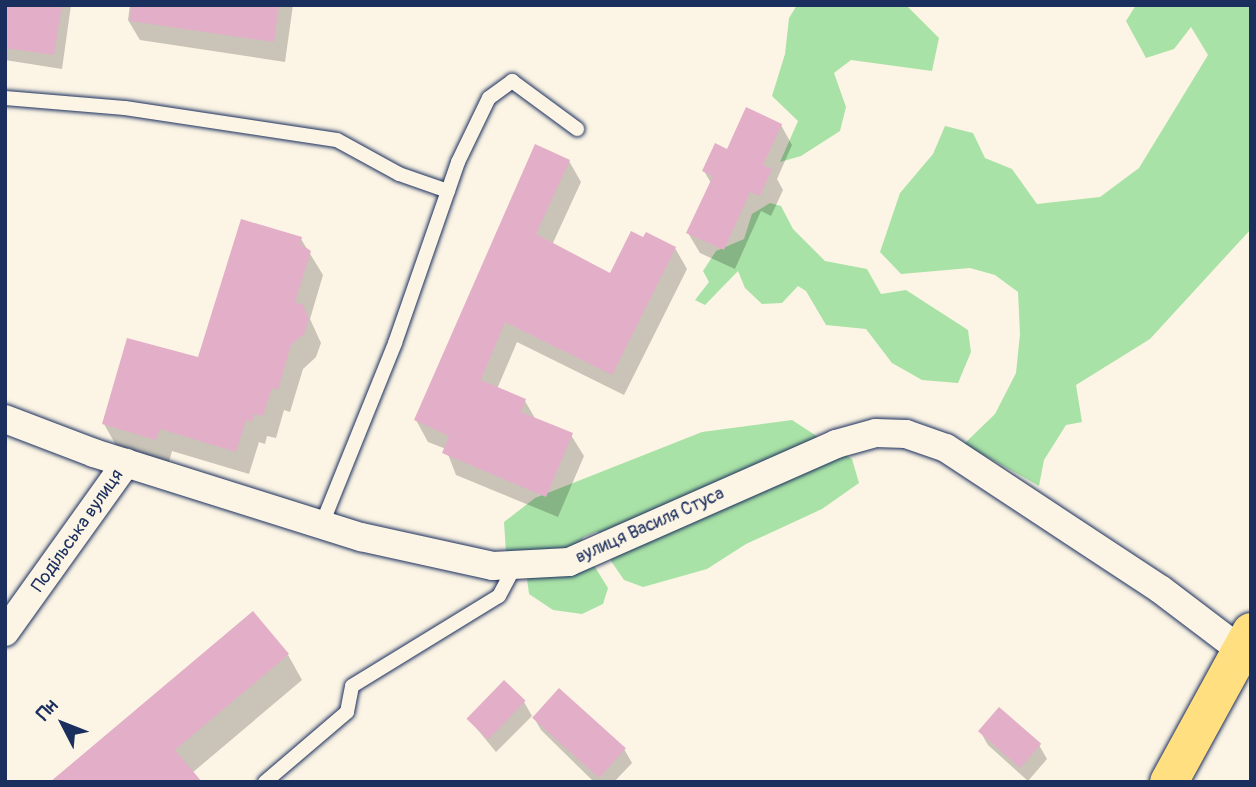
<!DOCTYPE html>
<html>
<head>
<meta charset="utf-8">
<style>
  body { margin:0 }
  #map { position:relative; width:1256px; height:787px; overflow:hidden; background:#fcf5e5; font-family:Pangolin,sans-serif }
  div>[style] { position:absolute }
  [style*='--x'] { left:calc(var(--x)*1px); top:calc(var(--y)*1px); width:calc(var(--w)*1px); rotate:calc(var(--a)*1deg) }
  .green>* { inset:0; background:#a9e2a6 }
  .shadow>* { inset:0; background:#0003 }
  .building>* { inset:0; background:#e3aec8; transform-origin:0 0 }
  .roads { filter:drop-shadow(0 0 2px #1b2f5e) drop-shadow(0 0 2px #1b2f5e) }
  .service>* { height:14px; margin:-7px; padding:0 7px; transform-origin:7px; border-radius:7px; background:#fcf5e5 }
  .minor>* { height:28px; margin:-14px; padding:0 14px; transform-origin:14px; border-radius:14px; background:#fcf5e5 }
  .trunk>* { height:38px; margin:-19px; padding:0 19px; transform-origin:19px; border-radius:19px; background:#ffdf80 }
  span { translate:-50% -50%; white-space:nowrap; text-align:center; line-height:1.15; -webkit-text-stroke:6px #fcf5e5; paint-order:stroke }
  .street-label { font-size:18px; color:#1b2f5e }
  .frame { position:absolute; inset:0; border:7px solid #1b2f5e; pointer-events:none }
  .north { position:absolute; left:28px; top:689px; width:70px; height:70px; -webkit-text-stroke:5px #fcf5e5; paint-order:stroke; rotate:312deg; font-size:19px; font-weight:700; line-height:28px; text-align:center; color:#1b2f5e }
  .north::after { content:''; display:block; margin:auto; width:24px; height:32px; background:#1b2f5e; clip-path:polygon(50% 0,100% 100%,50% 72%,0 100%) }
</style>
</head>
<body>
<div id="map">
  <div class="green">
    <i style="clip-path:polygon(797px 5px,906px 5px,939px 38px,932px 71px,851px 60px,834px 73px,846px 107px,840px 131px,801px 156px,780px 162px,798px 121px,772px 96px,785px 54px,789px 18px)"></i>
    <i style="clip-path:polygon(1136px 5px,1251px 5px,1251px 229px,1150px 339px,1076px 385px,1082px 422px,1066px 425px,1044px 460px,1039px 486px,964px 444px,995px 414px,1016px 373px,1020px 334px,1018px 292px,995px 275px,970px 268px,901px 274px,880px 252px,900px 193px,933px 154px,945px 126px,973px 133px,985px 158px,1012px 169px,1037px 204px,1100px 197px,1139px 168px,1208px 55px,1191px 27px,1174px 49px,1146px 58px,1126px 21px)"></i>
    <i style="clip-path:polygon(770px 203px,781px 206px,793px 229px,825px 261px,867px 269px,881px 294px,906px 290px,968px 330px,971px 352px,958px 383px,922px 380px,892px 363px,866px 329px,826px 325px,806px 291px,798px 286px,782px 303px,762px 304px,745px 288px,738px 271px,705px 305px,695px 300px,709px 282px,703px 271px,716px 251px,744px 239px,752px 214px)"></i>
    <i style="clip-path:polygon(792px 420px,852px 459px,859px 483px,822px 509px,746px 544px,707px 569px,643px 587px,624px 580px,611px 561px,610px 535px,596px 532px,584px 537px,574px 550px,595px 567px,608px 588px,603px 604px,582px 614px,553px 610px,529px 594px,527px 579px,506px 553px,504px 522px,535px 498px,702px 432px)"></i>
  </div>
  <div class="shadow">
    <i style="clip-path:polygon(5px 5px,71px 5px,62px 69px,5px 60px)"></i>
    <i style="clip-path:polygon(130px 5px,293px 5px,285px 62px,140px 40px,128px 20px)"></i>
    <i style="clip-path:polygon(781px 125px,792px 145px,777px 179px,783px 190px,771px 216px,761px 211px,735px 269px,700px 253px,688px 233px,711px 183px,704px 171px,728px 151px)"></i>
    <i style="clip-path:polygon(569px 161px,581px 182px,552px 245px,611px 276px,675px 248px,687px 269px,624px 395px,517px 342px,497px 389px,525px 401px,536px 420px,571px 435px,584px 456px,558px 517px,456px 475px,446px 449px,428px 442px,416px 420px)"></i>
    <i style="clip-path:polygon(301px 239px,323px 275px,310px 319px,321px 343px,316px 357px,303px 369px,290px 412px,284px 410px,276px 438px,267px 436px,265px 444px,259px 442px,249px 474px,172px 451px,169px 462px,117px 447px,104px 424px,199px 359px)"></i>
    <i style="clip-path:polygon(288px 655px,302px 680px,192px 773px,52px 782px)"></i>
    <i style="clip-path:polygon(524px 702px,532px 716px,496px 752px,468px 718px)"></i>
    <i style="clip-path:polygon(533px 716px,624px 749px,632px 763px,614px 782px,594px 782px,541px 730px)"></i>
    <i style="clip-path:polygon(980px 731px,1039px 745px,1047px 759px,1028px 781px,988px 745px)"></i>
  </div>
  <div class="building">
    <i style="clip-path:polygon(5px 5px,62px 5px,54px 55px,5px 48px)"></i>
    <i style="clip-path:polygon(131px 5px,279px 5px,274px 42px,130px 21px)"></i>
    <i style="clip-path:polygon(746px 107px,782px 124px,763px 165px,772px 169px,760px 196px,750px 192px,724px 250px,686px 233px,713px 176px,702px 171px,715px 143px,727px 149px)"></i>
    <i style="clip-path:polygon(535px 144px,570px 160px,536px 234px,610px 273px,631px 231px,643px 237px,646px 232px,676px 247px,612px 375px,505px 322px,481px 380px,526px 399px,521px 412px,573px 433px,546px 497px,442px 453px,449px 436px,414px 420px)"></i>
    <i style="clip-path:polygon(241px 219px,302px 237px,300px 244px,311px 251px,295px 302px,303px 305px,309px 319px,304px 334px,291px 345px,278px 390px,272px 388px,263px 416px,254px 414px,252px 422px,246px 420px,236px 452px,160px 429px,156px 440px,102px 424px,127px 338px,198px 357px)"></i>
    <i style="clip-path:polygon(253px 611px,289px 654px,175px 750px,202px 782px,50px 782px)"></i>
    <i style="left:504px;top:680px;width:30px;height:54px;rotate:44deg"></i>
    <i style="left:559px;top:688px;width:90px;height:40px;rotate:42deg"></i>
    <i style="left:999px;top:707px;width:56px;height:32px;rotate:41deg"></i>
  </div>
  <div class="roads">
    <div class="service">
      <i style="--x:5;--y:98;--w:120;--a:4.8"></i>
      <i style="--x:125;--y:108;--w:214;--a:8.6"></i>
      <i style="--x:337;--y:140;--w:71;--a:28.7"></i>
      <i style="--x:399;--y:174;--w:52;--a:19.1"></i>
      <i style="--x:322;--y:524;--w:195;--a:-68"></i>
      <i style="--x:395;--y:343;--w:192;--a:-70.8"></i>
      <i style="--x:458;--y:162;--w:71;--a:-64.2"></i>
      <i style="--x:489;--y:98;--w:29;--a:-36"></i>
      <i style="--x:512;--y:81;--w:81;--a:36.4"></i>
      <i style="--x:265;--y:782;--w:108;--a:-40.5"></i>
      <i style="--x:347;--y:712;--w:26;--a:-79"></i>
      <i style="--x:352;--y:686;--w:172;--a:-31.5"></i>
      <i style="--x:499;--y:596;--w:36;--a:-62"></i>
    </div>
    <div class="minor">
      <i style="--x:5;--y:419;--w:95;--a:20.9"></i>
      <i style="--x:94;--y:453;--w:280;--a:17.5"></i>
      <i style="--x:361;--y:537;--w:135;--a:12.4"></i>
      <i style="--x:493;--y:566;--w:76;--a:-3"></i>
      <i style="--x:569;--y:562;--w:292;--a:-23.8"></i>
      <i style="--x:836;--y:444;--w:41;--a:-15.4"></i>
      <i style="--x:876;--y:433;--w:30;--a:2"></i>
      <i style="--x:906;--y:434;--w:42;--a:19.3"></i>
      <i style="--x:946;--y:448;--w:256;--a:33.4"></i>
      <i style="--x:1160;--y:589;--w:114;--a:37.2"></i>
      <i style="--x:5;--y:632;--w:208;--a:-54.4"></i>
    </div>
    <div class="trunk">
      <i style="--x:1169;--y:782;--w:171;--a:-61.3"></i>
    </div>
  </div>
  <div class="street-label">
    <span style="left:650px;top:526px;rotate:-24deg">вулиця Василя Стуса</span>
    <span style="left:78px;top:531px;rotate:-55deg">Подільська вулиця</span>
  </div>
  <div class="frame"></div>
  <div class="north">Пн</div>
</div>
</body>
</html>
